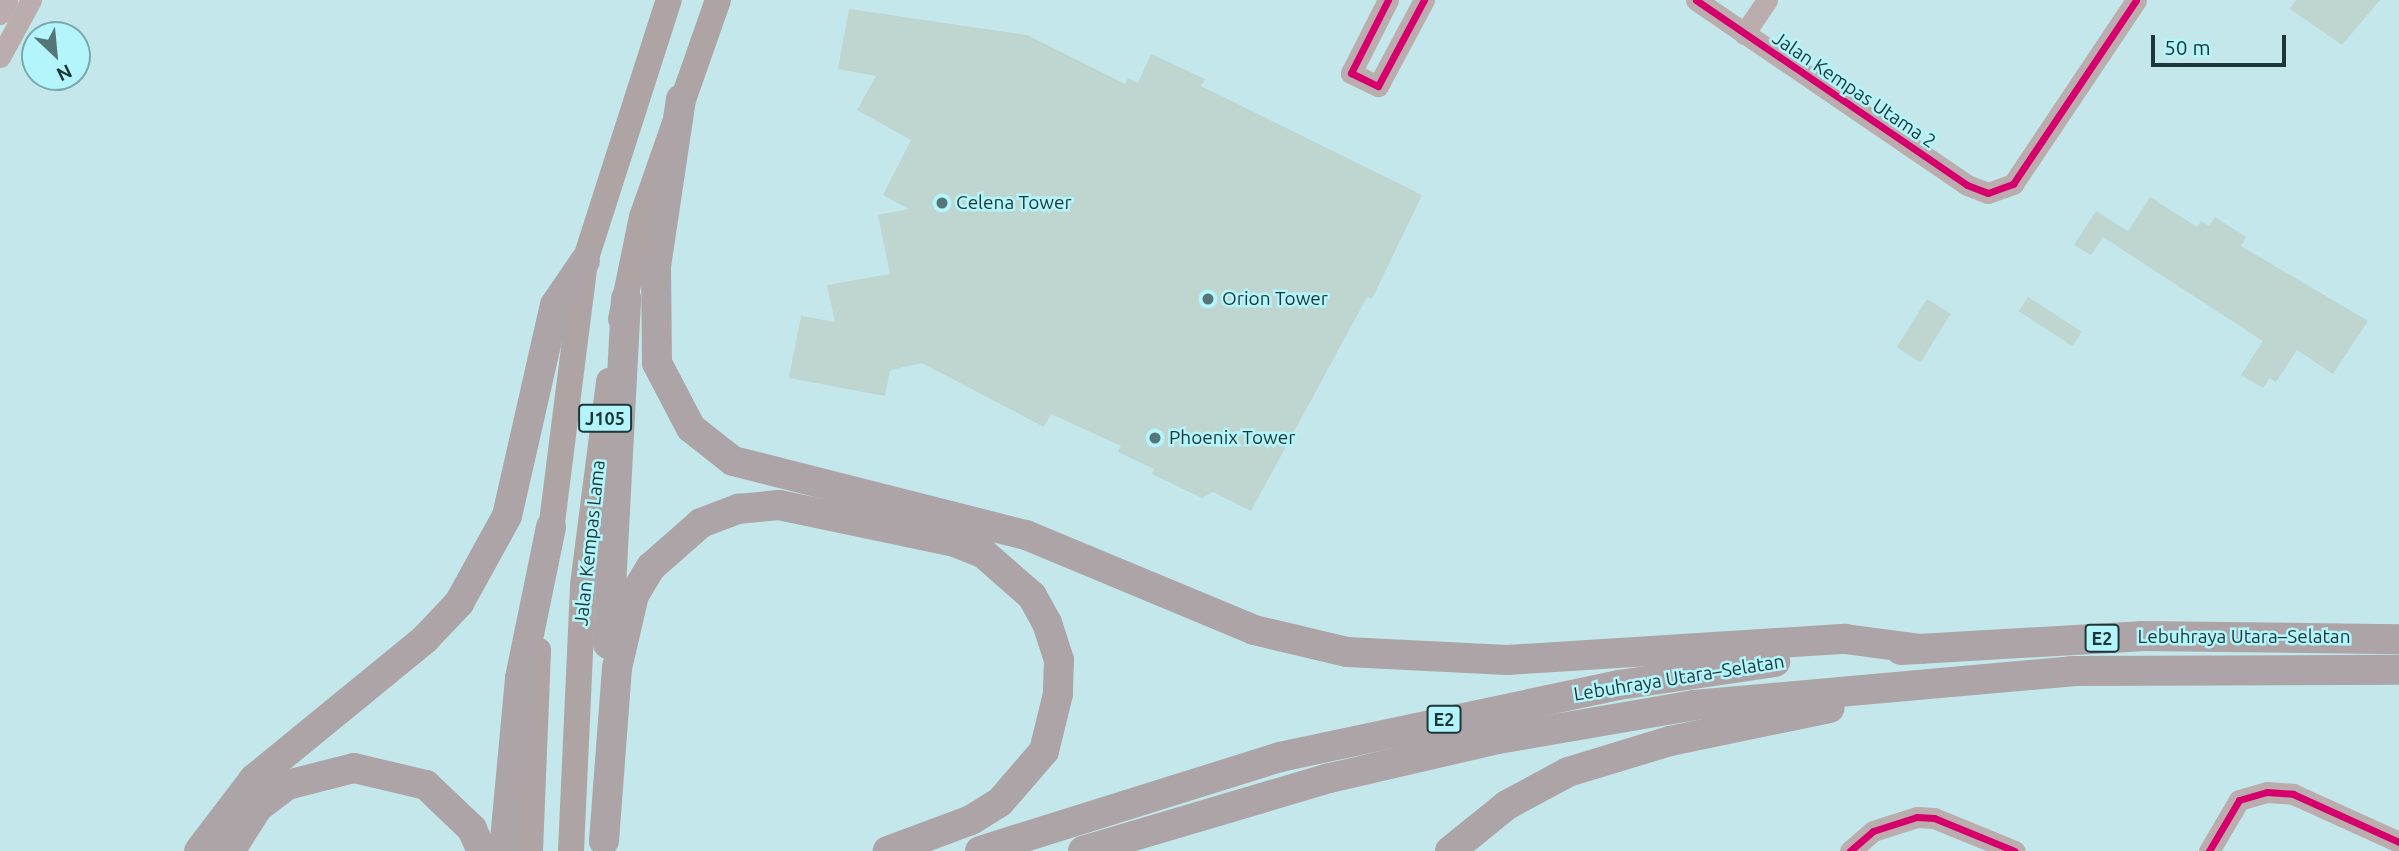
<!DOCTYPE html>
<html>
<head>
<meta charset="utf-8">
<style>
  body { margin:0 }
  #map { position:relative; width:2399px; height:851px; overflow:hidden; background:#c3e7eb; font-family:Ubuntu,sans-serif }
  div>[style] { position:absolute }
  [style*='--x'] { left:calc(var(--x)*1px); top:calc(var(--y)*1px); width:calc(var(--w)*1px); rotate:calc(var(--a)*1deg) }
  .building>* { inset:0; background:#bed5d0; transform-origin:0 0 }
  .minor>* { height:21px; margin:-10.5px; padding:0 10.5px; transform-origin:10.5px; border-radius:10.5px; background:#bbadad }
  .major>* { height:26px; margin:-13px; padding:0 13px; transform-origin:13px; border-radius:13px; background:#afa4a4 }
  .highway>* { height:30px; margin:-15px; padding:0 15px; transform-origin:15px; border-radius:15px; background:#ada4a7 }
  .cycleway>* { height:7px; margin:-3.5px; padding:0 3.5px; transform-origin:3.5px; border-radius:3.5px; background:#d6006c }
  .dots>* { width:19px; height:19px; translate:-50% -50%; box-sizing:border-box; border:4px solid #b3f5fb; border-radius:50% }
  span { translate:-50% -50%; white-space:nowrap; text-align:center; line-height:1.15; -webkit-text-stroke:5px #b3f5fb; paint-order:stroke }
  .shield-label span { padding:2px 5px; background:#b3f5fb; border:2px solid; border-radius:5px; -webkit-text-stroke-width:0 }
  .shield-label { font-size:18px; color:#1c3739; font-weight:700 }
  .street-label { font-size:19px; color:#1c3739 }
  .poi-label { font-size:19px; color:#1c3739 }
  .left { translate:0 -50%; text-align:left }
  .north { position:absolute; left:21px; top:21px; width:70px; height:70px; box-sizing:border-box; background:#b3f5fb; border:2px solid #77a9ad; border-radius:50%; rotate:154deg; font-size:19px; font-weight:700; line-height:28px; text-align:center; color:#1c3739 }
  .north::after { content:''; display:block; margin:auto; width:24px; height:32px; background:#567577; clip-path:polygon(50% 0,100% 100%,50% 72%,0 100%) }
  .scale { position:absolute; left:2151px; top:35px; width:135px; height:32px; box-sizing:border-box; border:4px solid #1c3739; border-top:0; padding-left:9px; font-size:21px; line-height:24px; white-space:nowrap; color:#1c3739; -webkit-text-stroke:5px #b3f5fb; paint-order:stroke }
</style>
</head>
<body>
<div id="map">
  <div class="building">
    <i style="clip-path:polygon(2296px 0,2380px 0,2342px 45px,2290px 9px)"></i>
    <i style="clip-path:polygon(849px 9px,1027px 35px,1125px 84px,1128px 78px,1138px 83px,1151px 54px,1205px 79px,1201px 86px,1422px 195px,1372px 299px,1367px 297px,1251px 511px,1213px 492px,1202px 498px,1152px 474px,1154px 469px,1118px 452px,1121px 446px,1051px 414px,1044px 427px,922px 363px,890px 370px,885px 396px,789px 378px,801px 316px,835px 322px,827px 285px,890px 274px,878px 215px,909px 209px,883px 195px,911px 140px,857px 110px,876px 76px,838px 69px)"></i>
    <i style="clip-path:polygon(2150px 197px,2197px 227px,2201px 221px,2209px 226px,2215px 217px,2246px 237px,2241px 246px,2368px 321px,2333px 374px,2297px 350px,2276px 382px,2270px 378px,2263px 388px,2241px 375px,2263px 341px,2103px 237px,2091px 255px,2074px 245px,2096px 211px,2128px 231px)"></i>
    <i style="left:2028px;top:297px;width:64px;height:17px;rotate:33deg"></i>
    <i style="left:1927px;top:299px;width:28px;height:57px;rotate:32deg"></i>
  </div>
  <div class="minor">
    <i style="--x:1388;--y:0;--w:82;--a:116.9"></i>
    <i style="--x:1351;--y:73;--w:30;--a:26"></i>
    <i style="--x:1378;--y:86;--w:98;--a:-61.9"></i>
    <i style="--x:1696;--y:0;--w:328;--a:34.3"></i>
    <i style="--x:1967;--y:185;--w:22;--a:21"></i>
    <i style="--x:1988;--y:193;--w:27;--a:-20"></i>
    <i style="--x:2013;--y:184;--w:221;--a:-56.2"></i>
    <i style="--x:0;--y:14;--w:16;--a:-63"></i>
    <i style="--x:1744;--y:34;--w:41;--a:-55.9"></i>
    <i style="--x:0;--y:57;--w:65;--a:-61.5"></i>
    <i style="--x:1850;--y:851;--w:30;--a:-41"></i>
    <i style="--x:1873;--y:831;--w:46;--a:-17.7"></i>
    <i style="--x:1917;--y:817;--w:17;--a:3"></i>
    <i style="--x:1934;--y:818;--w:87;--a:22.2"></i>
    <i style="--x:2209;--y:851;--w:59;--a:-59.5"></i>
    <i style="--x:2239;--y:800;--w:29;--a:-16"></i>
    <i style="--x:2267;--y:792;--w:26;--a:4"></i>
    <i style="--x:2293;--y:794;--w:116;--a:24.4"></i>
  </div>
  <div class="major">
    <i style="--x:621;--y:319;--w:104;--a:-78.4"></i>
    <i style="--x:642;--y:217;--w:230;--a:-70.7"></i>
    <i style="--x:549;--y:546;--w:287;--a:-82.8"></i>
    <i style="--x:585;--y:261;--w:274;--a:-72.2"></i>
    <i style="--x:530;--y:851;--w:201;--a:-87.7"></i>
    <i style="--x:571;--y:851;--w:266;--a:-87.4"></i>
    <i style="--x:583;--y:585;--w:206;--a:-82.7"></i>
  </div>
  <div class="highway">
    <i style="--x:681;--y:99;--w:170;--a:98.5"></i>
    <i style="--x:656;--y:267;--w:96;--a:89.4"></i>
    <i style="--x:657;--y:363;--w:73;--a:62.4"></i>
    <i style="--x:691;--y:428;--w:53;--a:38.2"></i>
    <i style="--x:733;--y:461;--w:302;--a:14.2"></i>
    <i style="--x:1026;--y:535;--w:247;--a:22.6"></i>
    <i style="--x:1254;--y:630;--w:96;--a:13.3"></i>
    <i style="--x:1347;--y:652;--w:160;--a:2.9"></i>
    <i style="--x:1507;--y:660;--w:339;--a:-3.6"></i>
    <i style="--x:1845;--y:639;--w:77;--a:7.5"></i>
    <i style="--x:608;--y:644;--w:346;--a:-87"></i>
    <i style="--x:1901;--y:650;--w:240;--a:-3.3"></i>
    <i style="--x:2141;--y:636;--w:258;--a:0.7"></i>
    <i style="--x:604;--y:841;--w:173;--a:-85.7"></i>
    <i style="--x:617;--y:668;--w:75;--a:-76.9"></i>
    <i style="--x:634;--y:595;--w:33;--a:-59"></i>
    <i style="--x:651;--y:567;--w:67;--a:-41.3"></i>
    <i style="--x:701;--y:523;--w:40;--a:-21"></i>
    <i style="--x:738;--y:509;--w:41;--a:-5.6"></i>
    <i style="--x:779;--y:505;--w:180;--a:11.9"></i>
    <i style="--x:955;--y:542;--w:31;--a:22"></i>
    <i style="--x:984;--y:554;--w:64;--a:41.2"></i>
    <i style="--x:1032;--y:596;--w:31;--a:61"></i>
    <i style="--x:1047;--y:623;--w:39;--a:72"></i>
    <i style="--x:1059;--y:660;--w:34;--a:92"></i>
    <i style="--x:1058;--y:694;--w:59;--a:103.8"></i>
    <i style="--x:1044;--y:751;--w:67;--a:130.8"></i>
    <i style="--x:1000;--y:802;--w:34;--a:148"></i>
    <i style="--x:971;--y:820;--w:89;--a:159.5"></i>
    <i style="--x:199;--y:851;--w:91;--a:-52.6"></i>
    <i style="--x:254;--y:779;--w:221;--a:-39.3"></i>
    <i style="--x:425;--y:639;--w:50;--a:-46.6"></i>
    <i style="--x:459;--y:603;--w:99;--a:-61.1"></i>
    <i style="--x:507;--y:516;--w:216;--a:-77.2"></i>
    <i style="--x:555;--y:305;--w:53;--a:-55.7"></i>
    <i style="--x:230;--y:851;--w:52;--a:-57.5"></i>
    <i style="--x:258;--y:807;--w:36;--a:-37"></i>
    <i style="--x:287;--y:785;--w:69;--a:-14.2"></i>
    <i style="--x:354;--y:768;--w:74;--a:13.3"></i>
    <i style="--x:426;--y:785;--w:64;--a:43.7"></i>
    <i style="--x:472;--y:829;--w:24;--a:66"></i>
    <i style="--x:504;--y:851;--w:174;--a:-84.7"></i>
    <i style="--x:520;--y:678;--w:154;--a:-78.4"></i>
    <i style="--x:980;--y:851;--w:314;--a:-17.4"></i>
    <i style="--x:1280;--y:757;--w:347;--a:-12"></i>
    <i style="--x:1619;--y:685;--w:158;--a:-8.4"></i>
    <i style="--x:1083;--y:851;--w:258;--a:-16.5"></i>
    <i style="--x:1330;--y:778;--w:172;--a:-13.1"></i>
    <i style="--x:1498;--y:739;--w:199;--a:-9.8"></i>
    <i style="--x:1694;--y:705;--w:380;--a:-5.1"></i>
    <i style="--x:2072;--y:671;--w:327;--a:-0.2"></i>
    <i style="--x:1450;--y:851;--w:73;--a:-38.9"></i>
    <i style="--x:1507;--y:805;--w:69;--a:-28.4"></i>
    <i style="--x:1568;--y:772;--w:107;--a:-16.9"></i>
    <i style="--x:1670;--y:741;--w:163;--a:-11.7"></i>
  </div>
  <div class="cycleway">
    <i style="--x:1388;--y:0;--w:82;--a:116.9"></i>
    <i style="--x:1351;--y:73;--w:30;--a:26"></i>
    <i style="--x:1378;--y:86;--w:98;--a:-61.9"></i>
    <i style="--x:1696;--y:0;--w:328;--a:34.3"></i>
    <i style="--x:1967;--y:185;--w:22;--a:21"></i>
    <i style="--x:1988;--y:193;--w:27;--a:-20"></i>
    <i style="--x:2013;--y:184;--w:221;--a:-56.2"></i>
    <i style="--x:1850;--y:851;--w:30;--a:-41"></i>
    <i style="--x:1873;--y:831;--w:46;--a:-17.7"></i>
    <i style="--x:1917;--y:817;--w:17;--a:3"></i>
    <i style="--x:1934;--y:818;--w:87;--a:22.2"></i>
    <i style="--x:2209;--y:851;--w:59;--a:-59.5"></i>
    <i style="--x:2239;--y:800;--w:29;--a:-16"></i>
    <i style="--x:2267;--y:792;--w:26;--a:4"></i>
    <i style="--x:2293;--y:794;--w:116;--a:24.4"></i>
  </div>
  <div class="dots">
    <i style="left:942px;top:203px;background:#567577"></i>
    <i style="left:1208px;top:299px;background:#567577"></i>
    <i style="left:1155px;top:438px;background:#567577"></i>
  </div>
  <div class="shield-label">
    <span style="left:605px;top:418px">J105</span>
    <span style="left:2102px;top:638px">E2</span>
    <span style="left:1444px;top:719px">E2</span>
  </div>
  <div class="street-label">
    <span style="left:1854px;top:90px;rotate:34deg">Jalan Kempas Utama 2</span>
    <span style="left:590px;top:543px;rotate:-84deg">Jalan Kempas Lama</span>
    <span style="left:2244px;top:637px">Lebuhraya Utara–Selatan</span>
    <span style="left:1679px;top:678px;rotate:-9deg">Lebuhraya Utara–Selatan</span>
  </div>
  <div class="poi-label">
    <span class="left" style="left:956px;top:203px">Celena Tower</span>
    <span class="left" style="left:1222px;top:299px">Orion Tower</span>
    <span class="left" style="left:1169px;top:438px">Phoenix Tower</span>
  </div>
  <div class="north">N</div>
  <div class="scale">50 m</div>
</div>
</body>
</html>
